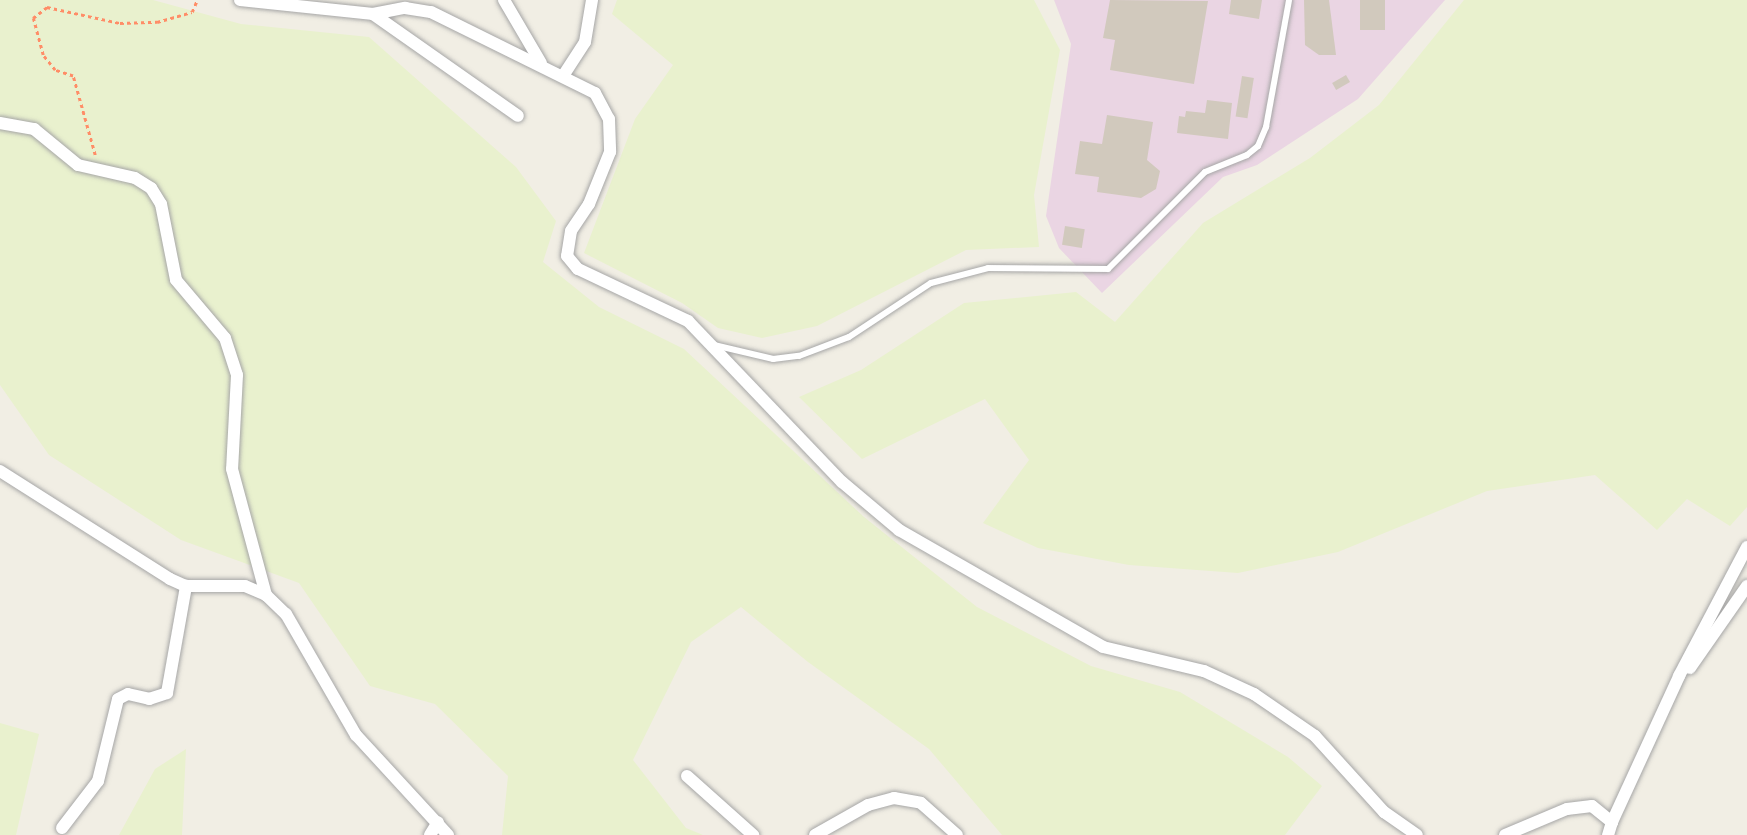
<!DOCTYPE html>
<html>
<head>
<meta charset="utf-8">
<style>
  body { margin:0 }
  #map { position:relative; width:1747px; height:835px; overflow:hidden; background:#f1eee4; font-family:Commissioner,sans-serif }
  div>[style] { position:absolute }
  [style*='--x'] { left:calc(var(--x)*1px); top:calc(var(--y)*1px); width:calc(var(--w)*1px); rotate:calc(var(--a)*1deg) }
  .industrial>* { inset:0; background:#ead5e3 }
  .farmland>* { inset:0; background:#e9f1ce }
  .building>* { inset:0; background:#d1c9bd; transform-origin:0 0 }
  .path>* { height:2.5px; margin-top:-1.25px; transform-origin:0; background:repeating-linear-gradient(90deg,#ff8d67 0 3.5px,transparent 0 7px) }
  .roads { filter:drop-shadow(0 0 2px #a6a6a6) drop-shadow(0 0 2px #a6a6a6) }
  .lane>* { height:6px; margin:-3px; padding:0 3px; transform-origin:3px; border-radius:3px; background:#fff }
  .street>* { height:12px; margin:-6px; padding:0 6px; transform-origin:6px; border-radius:6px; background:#fff }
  span { translate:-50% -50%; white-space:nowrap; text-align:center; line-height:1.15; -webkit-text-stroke:5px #fff; paint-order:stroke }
</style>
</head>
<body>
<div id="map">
  <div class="industrial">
    <i style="clip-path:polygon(1054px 0,1445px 0,1358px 99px,1257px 165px,1223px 177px,1102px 293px,1059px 248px,1046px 216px,1071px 44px)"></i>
  </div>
  <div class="farmland">
    <i style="clip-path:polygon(0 0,153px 0,241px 24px,369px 37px,516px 167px,556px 221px,543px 262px,599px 307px,684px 349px,864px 517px,977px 607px,1091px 666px,1180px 692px,1288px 757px,1322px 786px,1285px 835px,1002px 835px,929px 749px,808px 662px,741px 607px,691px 642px,633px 760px,686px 828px,703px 835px,502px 835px,508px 776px,435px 704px,370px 686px,299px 583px,181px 540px,49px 455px,0 385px)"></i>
    <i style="clip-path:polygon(617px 0,1034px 0,1060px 50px,1034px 195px,1039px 247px,966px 250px,817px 326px,762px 338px,718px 328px,682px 303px,584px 253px,635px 119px,673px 65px,612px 14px)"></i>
    <i style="clip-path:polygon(1464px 0,1747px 0,1747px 507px,1730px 526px,1687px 499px,1657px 530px,1595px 475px,1487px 491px,1338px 552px,1238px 573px,1129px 565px,1038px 548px,983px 523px,1029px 460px,985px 399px,862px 459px,799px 397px,861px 370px,964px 303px,1076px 292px,1115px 322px,1203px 223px,1310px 158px,1379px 105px)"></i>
    <i style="clip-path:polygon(0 723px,39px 734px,16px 835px,0 835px)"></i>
    <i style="clip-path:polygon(186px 749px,182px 835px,119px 835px,155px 769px)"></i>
  </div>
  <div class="building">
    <i style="clip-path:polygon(1110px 0,1208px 1px,1194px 84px,1110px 70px,1115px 40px,1103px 38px)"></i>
    <i style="clip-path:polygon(1231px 0,1262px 0,1259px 19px,1229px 14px)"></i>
    <i style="clip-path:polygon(1304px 0,1329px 0,1336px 55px,1319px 55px,1305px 45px)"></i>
    <i style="left:1360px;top:0;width:25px;height:30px"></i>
    <i style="left:1346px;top:75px;width:8px;height:16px;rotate:60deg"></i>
    <i style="left:1242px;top:76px;width:12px;height:41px;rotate:9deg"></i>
    <i style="clip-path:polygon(1207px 100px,1232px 103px,1228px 139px,1177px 133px,1179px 116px,1185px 117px,1186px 111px,1205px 113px)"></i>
    <i style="clip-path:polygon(1107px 115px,1153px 122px,1147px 160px,1160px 171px,1156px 189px,1141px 198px,1097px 192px,1099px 177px,1075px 174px,1080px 141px,1102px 144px)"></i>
    <i style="left:1065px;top:226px;width:20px;height:19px;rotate:9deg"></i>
  </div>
  <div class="path">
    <i style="--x:95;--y:155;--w:82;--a:-105.6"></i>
    <i style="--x:73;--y:76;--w:19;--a:-162"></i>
    <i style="--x:55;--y:70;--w:19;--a:-129"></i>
    <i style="--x:43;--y:55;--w:38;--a:-105"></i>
    <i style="--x:33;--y:18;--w:18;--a:-38"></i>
    <i style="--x:47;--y:7;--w:75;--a:12.4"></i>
    <i style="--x:120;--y:23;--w:37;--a:-2"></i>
    <i style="--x:157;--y:22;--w:36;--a:-16"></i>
    <i style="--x:192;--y:12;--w:13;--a:-67"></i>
  </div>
  <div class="roads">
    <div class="lane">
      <i style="--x:714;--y:345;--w:61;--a:13.3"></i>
      <i style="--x:773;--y:359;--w:26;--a:-7"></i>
      <i style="--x:799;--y:356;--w:53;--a:-20.8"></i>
      <i style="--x:849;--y:337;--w:98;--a:-33.4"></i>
      <i style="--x:931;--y:283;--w:59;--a:-14.7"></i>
      <i style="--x:988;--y:268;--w:120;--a:0.5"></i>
      <i style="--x:1108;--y:269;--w:137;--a:-45"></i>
      <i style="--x:1205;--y:172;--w:45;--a:-22"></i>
      <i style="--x:1247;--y:155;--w:14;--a:-39"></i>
      <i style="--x:1258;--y:146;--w:21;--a:-67"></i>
      <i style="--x:1266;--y:127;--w:129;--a:-79.7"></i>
    </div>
    <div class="street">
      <i style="--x:240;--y:0;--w:134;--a:6"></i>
      <i style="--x:373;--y:14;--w:33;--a:-11"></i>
      <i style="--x:405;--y:8;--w:26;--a:9"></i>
      <i style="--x:431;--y:12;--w:183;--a:26.3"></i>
      <i style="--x:595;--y:93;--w:30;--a:62"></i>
      <i style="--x:609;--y:119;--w:33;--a:88"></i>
      <i style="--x:610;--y:152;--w:56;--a:112"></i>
      <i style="--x:589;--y:204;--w:32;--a:124"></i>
      <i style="--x:571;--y:231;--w:25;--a:99"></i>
      <i style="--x:567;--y:256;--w:17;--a:50"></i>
      <i style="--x:578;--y:269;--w:122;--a:25.3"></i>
      <i style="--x:688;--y:321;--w:223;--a:46.3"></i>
      <i style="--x:842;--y:482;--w:75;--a:40.1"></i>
      <i style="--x:899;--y:530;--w:235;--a:29.8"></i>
      <i style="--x:1103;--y:647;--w:104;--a:13.4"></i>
      <i style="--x:1204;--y:671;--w:55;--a:24.7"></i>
      <i style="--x:1254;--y:694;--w:74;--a:34.5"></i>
      <i style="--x:1315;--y:736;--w:103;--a:47.8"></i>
      <i style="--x:1384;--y:812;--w:40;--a:34.9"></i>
      <i style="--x:504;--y:0;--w:73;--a:59.6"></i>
      <i style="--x:373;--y:14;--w:177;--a:35.1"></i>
      <i style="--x:563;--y:76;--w:40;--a:-57.1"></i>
      <i style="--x:585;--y:42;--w:43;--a:-80.5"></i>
      <i style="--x:0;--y:123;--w:35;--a:10"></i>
      <i style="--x:34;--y:129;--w:57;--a:39.3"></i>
      <i style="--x:78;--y:165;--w:58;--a:12.8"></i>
      <i style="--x:135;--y:178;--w:19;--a:32"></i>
      <i style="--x:151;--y:188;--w:19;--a:58"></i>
      <i style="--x:161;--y:204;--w:77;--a:78.8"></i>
      <i style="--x:176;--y:280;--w:76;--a:49.8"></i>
      <i style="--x:225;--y:338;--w:39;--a:72"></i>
      <i style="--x:237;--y:375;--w:94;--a:93"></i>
      <i style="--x:232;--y:469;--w:131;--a:74.9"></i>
      <i style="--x:0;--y:471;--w:201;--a:32.4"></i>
      <i style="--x:170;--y:579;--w:17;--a:24"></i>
      <i style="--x:186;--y:586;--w:59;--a:0"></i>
      <i style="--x:245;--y:586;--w:23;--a:23"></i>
      <i style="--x:266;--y:595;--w:28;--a:44"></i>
      <i style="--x:286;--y:614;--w:140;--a:60"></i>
      <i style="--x:356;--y:735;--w:136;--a:47.4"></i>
      <i style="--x:1690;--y:668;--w:100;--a:-55.2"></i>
      <i style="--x:687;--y:776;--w:89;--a:41.8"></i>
      <i style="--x:1612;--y:822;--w:161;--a:-65.3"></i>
      <i style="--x:1679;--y:676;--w:146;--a:-62.2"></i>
      <i style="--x:62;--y:828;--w:59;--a:-52.5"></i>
      <i style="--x:98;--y:781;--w:84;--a:-76.3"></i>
      <i style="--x:118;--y:699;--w:11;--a:-27"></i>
      <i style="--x:128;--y:694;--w:22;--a:13"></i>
      <i style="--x:149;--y:699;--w:19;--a:-18"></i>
      <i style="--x:167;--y:693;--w:109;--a:-79.9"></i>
      <i style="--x:430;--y:835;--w:15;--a:-58"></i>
      <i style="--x:815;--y:835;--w:61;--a:-29.5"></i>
      <i style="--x:868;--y:805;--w:27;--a:-15"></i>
      <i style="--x:894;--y:798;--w:27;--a:10"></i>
      <i style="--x:921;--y:803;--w:48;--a:41.6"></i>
      <i style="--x:1505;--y:835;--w:67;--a:-22.8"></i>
      <i style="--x:1567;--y:809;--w:25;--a:-7"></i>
      <i style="--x:1592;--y:806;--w:26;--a:39"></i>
      <i style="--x:1612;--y:822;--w:14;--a:107"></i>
    </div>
  </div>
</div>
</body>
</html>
